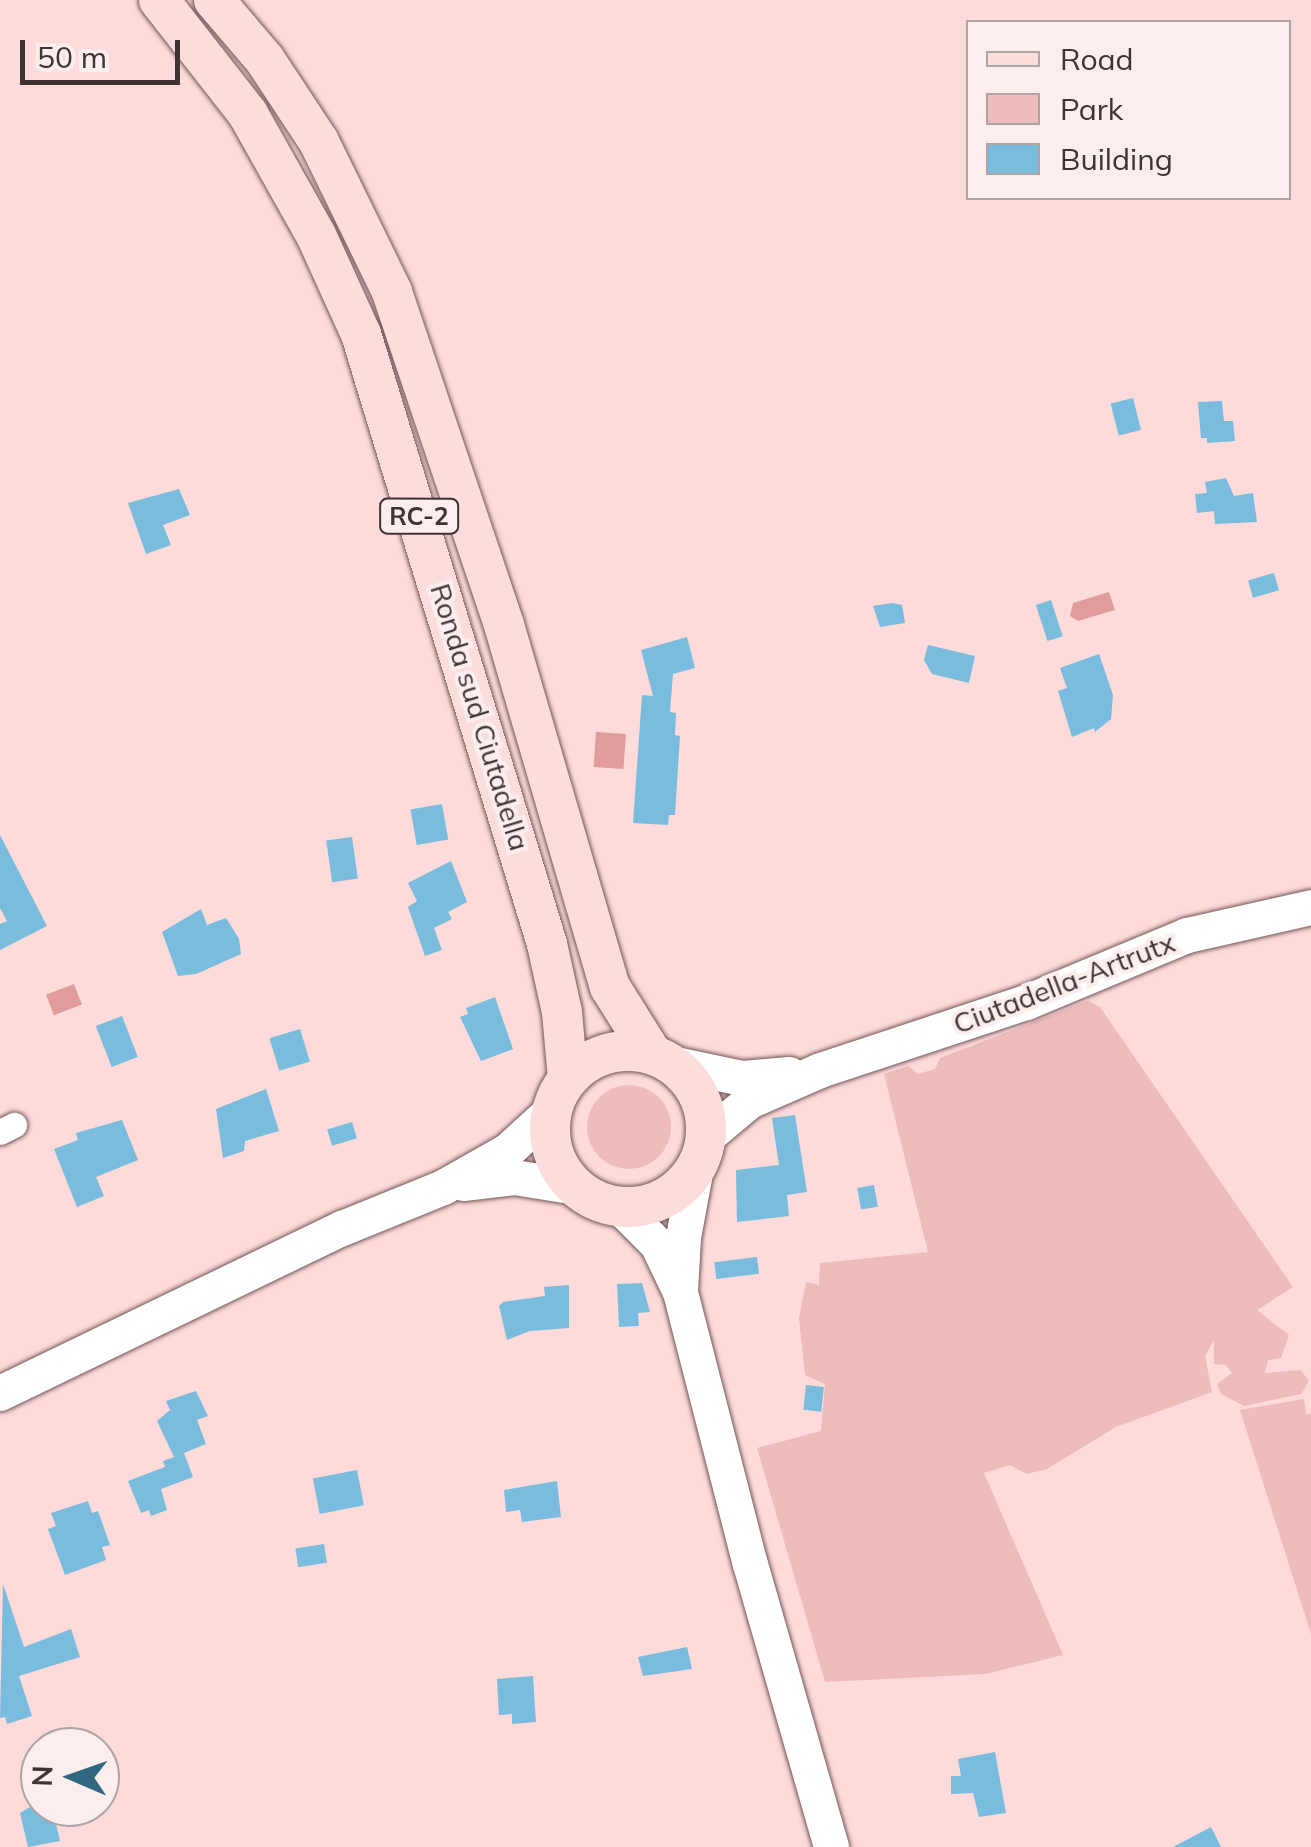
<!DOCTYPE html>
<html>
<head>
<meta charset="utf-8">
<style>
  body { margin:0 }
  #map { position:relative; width:1311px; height:1847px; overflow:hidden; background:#fddbda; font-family:Mulish,sans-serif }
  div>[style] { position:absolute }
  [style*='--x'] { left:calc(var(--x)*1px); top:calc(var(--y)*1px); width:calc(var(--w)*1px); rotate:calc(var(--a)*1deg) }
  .green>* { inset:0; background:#eebcba }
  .round { border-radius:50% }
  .water>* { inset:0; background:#df9c9a; transform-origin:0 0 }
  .building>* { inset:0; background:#7abcdd; transform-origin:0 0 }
  .roads { filter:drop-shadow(0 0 2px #725656) drop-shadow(0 0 2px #725656) }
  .street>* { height:25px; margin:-12.5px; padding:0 12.5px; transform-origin:12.5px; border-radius:12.5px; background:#fff }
  .secondary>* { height:35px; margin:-17.5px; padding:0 17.5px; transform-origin:17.5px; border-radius:17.5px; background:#fff }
  .primary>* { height:40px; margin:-20px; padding:0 20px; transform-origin:20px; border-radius:20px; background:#fbdddc }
  .primary>.ring { margin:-20px; padding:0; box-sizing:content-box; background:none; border:40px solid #fbdddc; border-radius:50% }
  span { translate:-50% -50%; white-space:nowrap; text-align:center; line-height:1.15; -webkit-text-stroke:8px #fbeeed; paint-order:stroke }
  .shield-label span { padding:2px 8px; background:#fbeeed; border:2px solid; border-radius:8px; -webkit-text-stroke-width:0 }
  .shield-label { font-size:25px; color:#403333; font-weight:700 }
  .street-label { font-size:28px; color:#403333 }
  .legend { position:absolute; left:966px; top:20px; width:325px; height:180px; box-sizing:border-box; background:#fbeeed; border:2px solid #b0a3a3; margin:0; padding:12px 18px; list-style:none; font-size:30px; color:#403333 }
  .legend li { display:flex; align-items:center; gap:20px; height:50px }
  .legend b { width:50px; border:2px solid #b0a3a3 }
  .north { position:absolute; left:20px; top:1727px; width:100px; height:100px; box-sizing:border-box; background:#fbeeed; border:2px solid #b0a3a3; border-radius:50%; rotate:272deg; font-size:28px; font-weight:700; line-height:40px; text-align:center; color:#403333 }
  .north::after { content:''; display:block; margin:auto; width:35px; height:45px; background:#306882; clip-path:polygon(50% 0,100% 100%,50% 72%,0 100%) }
  .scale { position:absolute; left:20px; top:40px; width:160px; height:45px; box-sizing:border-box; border:5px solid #403333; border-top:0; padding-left:12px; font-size:30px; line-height:35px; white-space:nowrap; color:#403333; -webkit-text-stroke:8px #fbeeed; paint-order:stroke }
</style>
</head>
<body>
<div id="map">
  <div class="green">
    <i style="clip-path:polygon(1088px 1001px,1100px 1007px,1293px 1287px,1257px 1310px,1289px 1335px,1281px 1358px,1268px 1360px,1265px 1373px,1301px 1370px,1309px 1381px,1301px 1394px,1244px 1406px,1221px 1394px,1217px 1384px,1232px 1373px,1226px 1365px,1214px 1364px,1214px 1340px,1205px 1356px,1212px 1392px,1116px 1427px,1047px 1469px,1027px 1474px,1010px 1465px,984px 1473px,1063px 1655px,986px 1674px,825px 1682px,757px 1448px,821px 1431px,825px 1384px,805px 1375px,799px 1318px,806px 1282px,819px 1285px,820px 1263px,928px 1252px,884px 1074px,908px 1066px,918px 1074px,935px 1069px,940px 1058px)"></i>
    <i class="round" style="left:587px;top:1085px;width:84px;height:84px"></i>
    <i style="clip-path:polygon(1304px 1399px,1306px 1414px,1311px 1414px,1311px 1634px,1240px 1410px)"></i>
  </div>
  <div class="water">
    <i style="clip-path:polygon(1109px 592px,1115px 610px,1078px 621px,1070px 616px,1073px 603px)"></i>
    <i style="left:596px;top:732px;width:30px;height:35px;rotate:4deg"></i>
    <i style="left:74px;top:984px;width:22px;height:30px;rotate:69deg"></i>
  </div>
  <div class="building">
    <i style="left:1133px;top:398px;width:33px;height:23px;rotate:76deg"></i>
    <i style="clip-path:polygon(1222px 401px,1224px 421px,1233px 421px,1235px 441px,1207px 443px,1207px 438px,1201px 438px,1198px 402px)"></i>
    <i style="clip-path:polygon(1226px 478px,1234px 496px,1253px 493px,1257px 522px,1215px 524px,1214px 511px,1197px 513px,1195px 494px,1207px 493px,1205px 482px)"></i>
    <i style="clip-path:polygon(179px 489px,190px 515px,163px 525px,171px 545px,146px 554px,128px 503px)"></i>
    <i style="left:1274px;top:573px;width:18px;height:27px;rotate:74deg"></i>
    <i style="left:1051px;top:600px;width:38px;height:16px;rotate:72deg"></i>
    <i style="clip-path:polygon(892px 603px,902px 605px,905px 623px,880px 627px,873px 606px)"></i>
    <i style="clip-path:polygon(687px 637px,695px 668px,673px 674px,670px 712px,676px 713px,675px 735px,680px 736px,675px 815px,669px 815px,668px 825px,633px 823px,642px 695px,653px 696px,641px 650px)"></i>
    <i style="clip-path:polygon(928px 645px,975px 656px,969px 683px,932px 674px,924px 660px)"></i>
    <i style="clip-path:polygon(1099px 654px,1113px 695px,1111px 719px,1095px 732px,1094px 728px,1072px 737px,1058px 691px,1067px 688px,1060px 668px)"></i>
    <i style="left:442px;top:804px;width:36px;height:32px;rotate:80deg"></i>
    <i style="clip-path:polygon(0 835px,47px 926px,0 950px,0 924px,7px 921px,0 908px)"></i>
    <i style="left:352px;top:837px;width:42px;height:26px;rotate:82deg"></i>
    <i style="clip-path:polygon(451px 861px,467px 902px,448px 912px,452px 919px,434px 928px,442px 950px,425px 956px,408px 907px,417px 901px,408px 883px)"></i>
    <i style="clip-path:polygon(201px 909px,207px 925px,226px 918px,239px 939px,241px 954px,196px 974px,178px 976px,162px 932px)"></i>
    <i style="clip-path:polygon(495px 997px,513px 1049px,481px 1061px,460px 1017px,468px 1014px,466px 1008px)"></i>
    <i style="left:122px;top:1016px;width:44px;height:28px;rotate:69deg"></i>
    <i style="left:300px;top:1029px;width:34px;height:32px;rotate:73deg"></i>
    <i style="clip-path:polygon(266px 1089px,279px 1131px,245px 1141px,244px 1151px,223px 1158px,216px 1109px)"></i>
    <i style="clip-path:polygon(795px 1115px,807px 1192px,787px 1195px,789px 1216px,737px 1222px,736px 1170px,779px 1165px,772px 1118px)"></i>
    <i style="clip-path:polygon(122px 1120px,138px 1160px,96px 1177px,104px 1196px,77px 1207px,54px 1149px,78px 1140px,76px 1133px)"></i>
    <i style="left:352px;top:1122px;width:17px;height:26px;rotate:73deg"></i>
    <i style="left:874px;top:1185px;width:22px;height:17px;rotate:80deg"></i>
    <i style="left:757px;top:1257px;width:17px;height:43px;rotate:83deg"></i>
    <i style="clip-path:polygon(642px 1283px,650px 1312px,638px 1313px,639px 1326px,619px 1327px,617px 1284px)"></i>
    <i style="clip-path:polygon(569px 1285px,569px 1328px,530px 1331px,507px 1340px,499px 1306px,503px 1302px,545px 1296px,544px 1287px)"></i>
    <i style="left:806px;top:1385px;width:18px;height:25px;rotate:6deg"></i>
    <i style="clip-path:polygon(196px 1391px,208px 1416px,197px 1420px,206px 1444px,184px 1453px,193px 1477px,161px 1489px,167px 1510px,151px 1516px,149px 1510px,141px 1513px,128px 1481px,165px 1467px,163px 1461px,180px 1455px,174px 1457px,157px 1421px,170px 1410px,166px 1401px)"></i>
    <i style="left:357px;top:1470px;width:36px;height:45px;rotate:79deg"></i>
    <i style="clip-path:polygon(557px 1481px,561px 1517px,522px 1522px,520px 1510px,506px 1512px,504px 1490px)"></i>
    <i style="clip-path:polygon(88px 1501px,92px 1513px,98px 1511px,110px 1545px,102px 1547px,106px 1560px,65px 1575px,48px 1529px,56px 1526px,51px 1513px)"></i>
    <i style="left:324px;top:1544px;width:19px;height:29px;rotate:81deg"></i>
    <i style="clip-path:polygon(3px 1584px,24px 1647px,71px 1629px,80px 1657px,19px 1676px,32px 1716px,7px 1724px,5px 1717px,0 1718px)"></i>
    <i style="clip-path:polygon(687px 1647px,692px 1669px,643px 1676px,638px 1657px)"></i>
    <i style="clip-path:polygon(533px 1676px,536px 1722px,512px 1724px,512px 1714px,499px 1715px,497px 1679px)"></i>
    <i style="clip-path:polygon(995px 1752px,1006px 1813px,979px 1817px,973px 1793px,951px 1794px,951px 1776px,961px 1776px,958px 1759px)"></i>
    <i style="clip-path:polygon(30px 1807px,52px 1807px,60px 1841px,28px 1847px,20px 1813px)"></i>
    <i style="clip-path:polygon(1211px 1827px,1221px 1847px,1173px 1847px)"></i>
  </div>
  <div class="roads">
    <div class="street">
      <i style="--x:0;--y:1132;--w:16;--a:-27"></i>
    </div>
    <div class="secondary">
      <i style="--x:670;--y:1063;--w:74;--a:11.8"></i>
      <i style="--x:742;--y:1078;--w:47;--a:-4.9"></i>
      <i style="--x:706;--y:1137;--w:56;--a:-39.9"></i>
      <i style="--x:749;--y:1101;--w:77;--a:-23.6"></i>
      <i style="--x:820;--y:1070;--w:217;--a:-18.3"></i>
      <i style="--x:1026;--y:1002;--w:174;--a:-22.6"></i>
      <i style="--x:1187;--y:935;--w:127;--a:-12.7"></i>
      <i style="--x:463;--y:1183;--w:51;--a:-6.7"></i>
      <i style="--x:514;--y:1177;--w:63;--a:9.2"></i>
      <i style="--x:620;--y:1207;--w:52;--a:45"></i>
      <i style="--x:657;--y:1244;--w:53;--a:64.4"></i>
      <i style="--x:680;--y:1292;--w:281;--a:75.6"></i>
      <i style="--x:750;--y:1564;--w:294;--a:74"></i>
      <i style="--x:680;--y:1291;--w:54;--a:-86.8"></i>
      <i style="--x:683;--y:1237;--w:71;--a:-79.5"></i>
      <i style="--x:0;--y:1393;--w:380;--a:-25.8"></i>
      <i style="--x:342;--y:1228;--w:109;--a:-22.1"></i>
      <i style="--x:443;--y:1187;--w:75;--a:-29.6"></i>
      <i style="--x:508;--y:1150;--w:62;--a:-42.4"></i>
    </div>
    <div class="primary">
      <i style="--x:159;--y:0;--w:145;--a:52"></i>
      <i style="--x:248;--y:114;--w:139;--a:60.7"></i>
      <i style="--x:316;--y:235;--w:109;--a:65.6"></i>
      <i style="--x:361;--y:334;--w:638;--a:73.04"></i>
      <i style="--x:547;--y:944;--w:70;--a:77.6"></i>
      <i style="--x:562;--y:1012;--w:67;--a:84.9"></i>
      <i style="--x:214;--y:0;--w:79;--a:49.6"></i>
      <i style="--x:265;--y:60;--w:98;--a:56.6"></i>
      <i style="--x:319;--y:142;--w:167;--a:64"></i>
      <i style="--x:392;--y:292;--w:351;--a:71.4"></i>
      <i style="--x:504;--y:625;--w:377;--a:73.7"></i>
      <i style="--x:610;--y:987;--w:79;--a:57.9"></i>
      <i class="ring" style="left:550px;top:1051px;width:116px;height:116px"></i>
    </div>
  </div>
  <div class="shield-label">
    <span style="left:419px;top:516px">RC-2</span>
  </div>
  <div class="street-label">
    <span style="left:480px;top:717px;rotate:73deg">Ronda sud Ciutadella</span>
    <span style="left:1064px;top:983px;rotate:-21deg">Ciutadella-Artrutx</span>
  </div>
  <ul class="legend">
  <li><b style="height:12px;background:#fbdddc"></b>Road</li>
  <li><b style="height:28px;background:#eebcba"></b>Park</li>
  <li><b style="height:28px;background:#7abcdd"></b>Building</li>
  </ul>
  <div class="north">N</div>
  <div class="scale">50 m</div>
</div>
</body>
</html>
